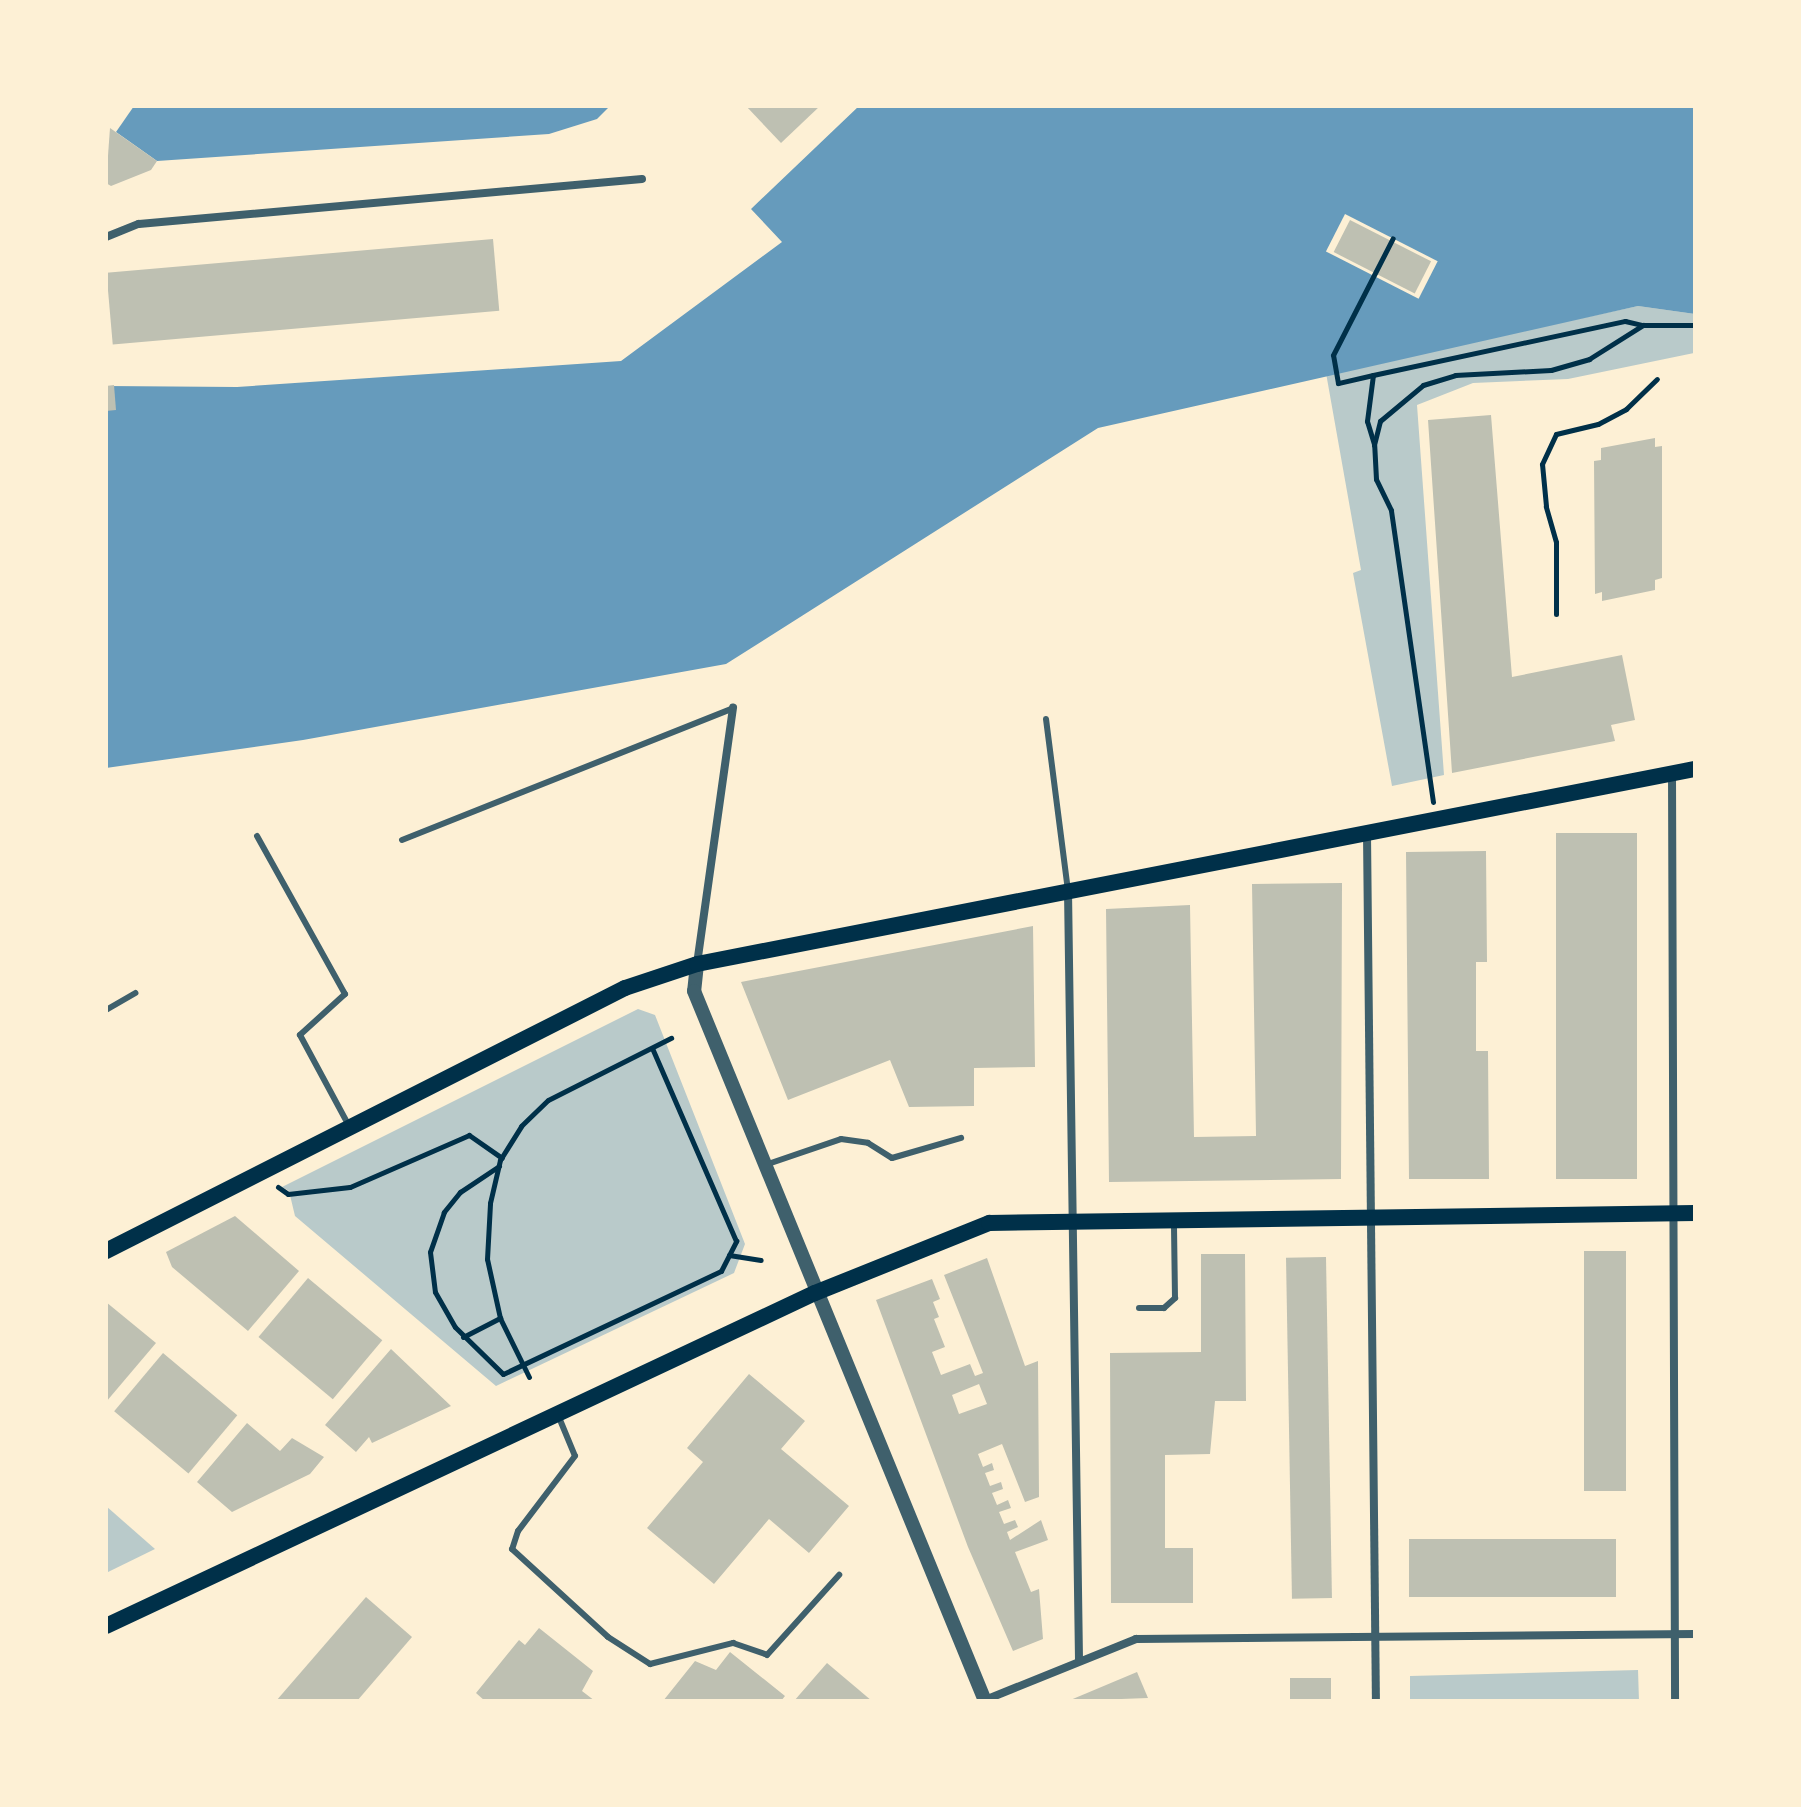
<!DOCTYPE html>
<html>
<head>
<meta charset="utf-8">
<style>
  body { margin:0 }
  #map { position:relative; width:1801px; height:1807px; overflow:hidden; background:#fdf0d5; font-family:"IBM Plex Sans",sans-serif }
  div>[style] { position:absolute }
  [style*='--x'] { left:calc(var(--x)*1px); top:calc(var(--y)*1px); width:calc(var(--w)*1px); rotate:calc(var(--a)*1deg) }
  .green>* { inset:0; background:#b9caca }
  .water>* { inset:0; background:#669bbc }
  .pier>* { inset:0; background:#fdf0d5; transform-origin:0 0 }
  .building>* { inset:0; background:#bec0b2; transform-origin:0 0 }
  .path>* { height:5px; margin:-2.5px; padding:0 2.5px; transform-origin:2.5px; border-radius:2.5px; background:#003049 }
  .service>* { height:6px; margin:-3px; padding:0 3px; transform-origin:3px; border-radius:3px; background:#3f606c }
  .minor>* { height:8px; margin:-4px; padding:0 4px; transform-origin:4px; border-radius:4px; background:#3f606c }
  .tertiary>* { height:14px; margin:-7px; padding:0 7px; transform-origin:7px; border-radius:7px; background:#3f606c }
  .secondary>* { height:16px; margin:-8px; padding:0 8px; transform-origin:8px; border-radius:8px; background:#003049 }
  span { translate:-50% -50%; white-space:nowrap; text-align:center; line-height:1.15; -webkit-text-stroke:8px #fdf0d5; paint-order:stroke }
  .frame { position:absolute; inset:0; border:108px solid #fdf0d5; pointer-events:none }
</style>
</head>
<body>
<div id="map">
  <div class="green">
    <i style="clip-path:polygon(1638px 306px,1695px 314px,1694px 353px,1568px 379px,1473px 383px,1417px 405px,1444px 775px,1392px 786px,1353px 573px,1361px 570px,1326px 373px)"></i>
    <i style="clip-path:polygon(638px 1009px,655px 1015px,745px 1244px,734px 1273px,496px 1386px,295px 1216px,289px 1191px,282px 1187px)"></i>
    <i style="clip-path:polygon(106px 1506px,155px 1549px,106px 1573px)"></i>
    <i style="clip-path:polygon(1638px 1670px,1639px 1701px,1410px 1701px,1410px 1676px)"></i>
  </div>
  <div class="water">
    <i style="clip-path:polygon(134px 106px,610px 106px,597px 119px,549px 134px,157px 161px,116px 132px)"></i>
    <i style="clip-path:polygon(859px 106px,1695px 106px,1695px 314px,1638px 306px,1098px 428px,726px 664px,303px 740px,106px 768px,106px 386px,237px 387px,621px 361px,782px 242px,751px 209px)"></i>
  </div>
  <div class="pier">
    <i style="left:1345px;top:214px;width:104px;height:42px;rotate:27deg"></i>
  </div>
  <div class="building">
    <i style="clip-path:polygon(746px 106px,820px 106px,781px 143px)"></i>
    <i style="clip-path:polygon(110px 128px,157px 161px,151px 170px,111px 186px,106px 183px)"></i>
    <i style="left:1350px;top:220px;width:91px;height:36px;rotate:27deg"></i>
    <i style="left:493px;top:239px;width:72px;height:388px;rotate:85deg"></i>
    <i style="clip-path:polygon(114px 385px,116px 410px,106px 411px,106px 386px)"></i>
    <i style="clip-path:polygon(1491px 415px,1512px 677px,1622px 655px,1635px 720px,1611px 725px,1615px 741px,1452px 773px,1428px 420px)"></i>
    <i style="clip-path:polygon(1655px 438px,1655px 447px,1662px 446px,1662px 578px,1655px 580px,1655px 590px,1602px 601px,1602px 592px,1595px 594px,1594px 461px,1601px 460px,1601px 448px)"></i>
    <i style="left:1556px;top:833px;width:81px;height:346px"></i>
    <i style="clip-path:polygon(1486px 851px,1487px 962px,1476px 962px,1476px 1051px,1488px 1051px,1489px 1179px,1409px 1179px,1406px 852px)"></i>
    <i style="clip-path:polygon(1342px 883px,1341px 1179px,1109px 1182px,1106px 909px,1190px 905px,1194px 1137px,1256px 1136px,1252px 884px)"></i>
    <i style="clip-path:polygon(1033px 926px,1035px 1067px,974px 1068px,974px 1106px,909px 1107px,890px 1060px,788px 1100px,741px 982px)"></i>
    <i style="clip-path:polygon(235px 1216px,299px 1271px,248px 1331px,172px 1267px,166px 1252px)"></i>
    <i style="left:1584px;top:1251px;width:42px;height:240px"></i>
    <i style="clip-path:polygon(1201px 1254px,1245px 1254px,1246px 1401px,1215px 1401px,1210px 1454px,1165px 1455px,1165px 1548px,1193px 1548px,1193px 1603px,1111px 1603px,1110px 1353px,1201px 1352px)"></i>
    <i style="left:1326px;top:1257px;width:341px;height:40px;rotate:89deg"></i>
    <i style="clip-path:polygon(evenodd,987px 1258px,1025px 1366px,1038px 1361px,1039px 1497px,1025px 1502px,1002px 1444px,978px 1454px,983px 1467px,992px 1463px,994px 1470px,985px 1473px,990px 1486px,1001px 1482px,1003px 1489px,992px 1493px,997px 1505px,1008px 1500px,1011px 1508px,999px 1512px,1004px 1524px,1015px 1520px,1018px 1527px,1007px 1532px,1010px 1540px,1041px 1520px,1048px 1540px,1015px 1552px,1031px 1592px,1039px 1589px,1043px 1639px,1013px 1651px,968px 1547px,876px 1300px,932px 1279px,940px 1299px,933px 1302px,939px 1317px,934px 1319px,945px 1347px,932px 1352px,941px 1375px,970px 1364px,975px 1376px,983px 1373px,944px 1275px,987px 1258px,979px 1384px,987px 1404px,959px 1414px,952px 1395px,979px 1384px)"></i>
    <i style="left:308px;top:1278px;width:97px;height:77px;rotate:40deg"></i>
    <i style="clip-path:polygon(106px 1302px,156px 1343px,106px 1402px)"></i>
    <i style="clip-path:polygon(391px 1349px,451px 1406px,372px 1443px,369px 1437px,356px 1452px,325px 1425px)"></i>
    <i style="left:163px;top:1353px;width:97px;height:76px;rotate:40deg"></i>
    <i style="clip-path:polygon(749px 1374px,805px 1421px,781px 1449px,849px 1506px,809px 1553px,769px 1519px,714px 1584px,647px 1528px,703px 1462px,687px 1448px)"></i>
    <i style="clip-path:polygon(247px 1423px,280px 1451px,292px 1438px,324px 1457px,310px 1474px,232px 1512px,197px 1482px)"></i>
    <i style="left:1616px;top:1539px;width:58px;height:207px;rotate:90deg"></i>
    <i style="clip-path:polygon(366px 1597px,412px 1637px,357px 1701px,276px 1701px)"></i>
    <i style="clip-path:polygon(539px 1628px,593px 1671px,582px 1691px,595px 1701px,485px 1701px,476px 1693px,519px 1640px,525px 1645px)"></i>
    <i style="clip-path:polygon(730px 1652px,785px 1696px,781px 1701px,663px 1701px,695px 1661px,716px 1670px)"></i>
    <i style="clip-path:polygon(827px 1663px,872px 1701px,794px 1701px)"></i>
    <i style="clip-path:polygon(1137px 1672px,1148px 1698px,1068px 1701px)"></i>
    <i style="left:1331px;top:1678px;width:23px;height:41px;rotate:90deg"></i>
  </div>
  <div class="path">
    <i style="--x:1373;--y:375;--w:258;--a:-12.1"></i>
    <i style="--x:1625;--y:321;--w:17;--a:13"></i>
    <i style="--x:1374;--y:444;--w:24;--a:-107"></i>
    <i style="--x:1367;--y:421;--w:46;--a:-82.6"></i>
    <i style="--x:1373;--y:375;--w:36;--a:167"></i>
    <i style="--x:1338;--y:383;--w:28;--a:-100"></i>
    <i style="--x:1333;--y:355;--w:131;--a:-62.9"></i>
    <i style="--x:1556;--y:614;--w:72;--a:-90"></i>
    <i style="--x:1556;--y:542;--w:37;--a:-106"></i>
    <i style="--x:1546;--y:506;--w:42;--a:-95.4"></i>
    <i style="--x:1542;--y:464;--w:33;--a:-65"></i>
    <i style="--x:1556;--y:434;--w:43;--a:-13.4"></i>
    <i style="--x:1598;--y:424;--w:32;--a:-28"></i>
    <i style="--x:1626;--y:409;--w:43;--a:-44.1"></i>
    <i style="--x:1433;--y:802;--w:295;--a:-98.2"></i>
    <i style="--x:1391;--y:510;--w:34;--a:-116"></i>
    <i style="--x:1376;--y:479;--w:34;--a:-93"></i>
    <i style="--x:1374;--y:445;--w:25;--a:-76"></i>
    <i style="--x:1380;--y:421;--w:56;--a:-39.9"></i>
    <i style="--x:1423;--y:385;--w:34;--a:-17"></i>
    <i style="--x:1455;--y:375;--w:96;--a:-3"></i>
    <i style="--x:1551;--y:370;--w:40;--a:-16"></i>
    <i style="--x:1589;--y:359;--w:64;--a:-32.2"></i>
    <i style="--x:1643;--y:325;--w:52;--a:0"></i>
    <i style="--x:499;--y:1166;--w:47;--a:146.3"></i>
    <i style="--x:460;--y:1192;--w:26;--a:129"></i>
    <i style="--x:444;--y:1212;--w:42;--a:109.3"></i>
    <i style="--x:430;--y:1252;--w:40;--a:82.9"></i>
    <i style="--x:435;--y:1292;--w:40;--a:60.3"></i>
    <i style="--x:455;--y:1327;--w:67;--a:44.4"></i>
    <i style="--x:503;--y:1374;--w:241;--a:-25.3"></i>
    <i style="--x:721;--y:1271;--w:34;--a:-63"></i>
    <i style="--x:736;--y:1241;--w:210;--a:-113.5"></i>
    <i style="--x:278;--y:1187;--w:12;--a:35"></i>
    <i style="--x:288;--y:1194;--w:62;--a:-6.4"></i>
    <i style="--x:350;--y:1187;--w:130;--a:-23.6"></i>
    <i style="--x:469;--y:1135;--w:40;--a:34.9"></i>
    <i style="--x:729;--y:1255;--w:32;--a:9"></i>
    <i style="--x:463;--y:1337;--w:42;--a:-27.2"></i>
    <i style="--x:529;--y:1377;--w:66;--a:-116.2"></i>
    <i style="--x:500;--y:1318;--w:60;--a:-102.4"></i>
    <i style="--x:487;--y:1259;--w:56;--a:-86.9"></i>
    <i style="--x:490;--y:1203;--w:44;--a:-76.9"></i>
    <i style="--x:500;--y:1160;--w:40;--a:-58"></i>
    <i style="--x:521;--y:1126;--w:37;--a:-44"></i>
    <i style="--x:548;--y:1100;--w:138;--a:-26.8"></i>
  </div>
  <div class="service">
    <i style="--x:1046;--y:719;--w:173;--a:82.7"></i>
    <i style="--x:257;--y:836;--w:181;--a:60.9"></i>
    <i style="--x:345;--y:994;--w:61;--a:137.7"></i>
    <i style="--x:300;--y:1035;--w:103;--a:61.7"></i>
    <i style="--x:402;--y:840;--w:356;--a:-21.7"></i>
    <i style="--x:106;--y:1010;--w:34;--a:-30"></i>
    <i style="--x:768;--y:1164;--w:77;--a:-18.9"></i>
    <i style="--x:841;--y:1139;--w:27;--a:8"></i>
    <i style="--x:868;--y:1143;--w:28;--a:32"></i>
    <i style="--x:892;--y:1158;--w:72;--a:-16.2"></i>
    <i style="--x:1139;--y:1308;--w:25;--a:0"></i>
    <i style="--x:1164;--y:1308;--w:15;--a:-42"></i>
    <i style="--x:1175;--y:1298;--w:76;--a:-90.8"></i>
    <i style="--x:558;--y:1415;--w:44;--a:67.5"></i>
    <i style="--x:575;--y:1456;--w:94;--a:127.2"></i>
    <i style="--x:518;--y:1531;--w:19;--a:108"></i>
    <i style="--x:512;--y:1549;--w:130;--a:42.5"></i>
    <i style="--x:608;--y:1637;--w:50;--a:32.7"></i>
    <i style="--x:650;--y:1664;--w:86;--a:-14.2"></i>
    <i style="--x:733;--y:1643;--w:36;--a:19"></i>
    <i style="--x:767;--y:1655;--w:108;--a:-48"></i>
  </div>
  <div class="minor">
    <i style="--x:106;--y:237;--w:35;--a:-22"></i>
    <i style="--x:139;--y:224;--w:505;--a:-5.11"></i>
    <i style="--x:1672;--y:774;--w:927;--a:89.81"></i>
    <i style="--x:1367;--y:834;--w:867;--a:89.41"></i>
    <i style="--x:1068;--y:891;--w:769;--a:89.18"></i>
    <i style="--x:697;--y:964;--w:259;--a:-82"></i>
    <i style="--x:985;--y:1700;--w:163;--a:-22"></i>
    <i style="--x:1136;--y:1639;--w:559;--a:-0.51"></i>
  </div>
  <div class="tertiary">
    <i style="--x:697;--y:964;--w:27;--a:96"></i>
    <i style="--x:694;--y:991;--w:767;--a:67.71"></i>
  </div>
  <div class="secondary">
    <i style="--x:106;--y:1251;--w:582;--a:-26.87"></i>
    <i style="--x:625;--y:988;--w:76;--a:-18.4"></i>
    <i style="--x:697;--y:964;--w:1017;--a:-11.06"></i>
    <i style="--x:106;--y:1626;--w:783;--a:-25.16"></i>
    <i style="--x:815;--y:1293;--w:188;--a:-21.9"></i>
    <i style="--x:989;--y:1223;--w:706;--a:-0.81"></i>
  </div>
  <div class="frame"></div>
</div>
</body>
</html>
